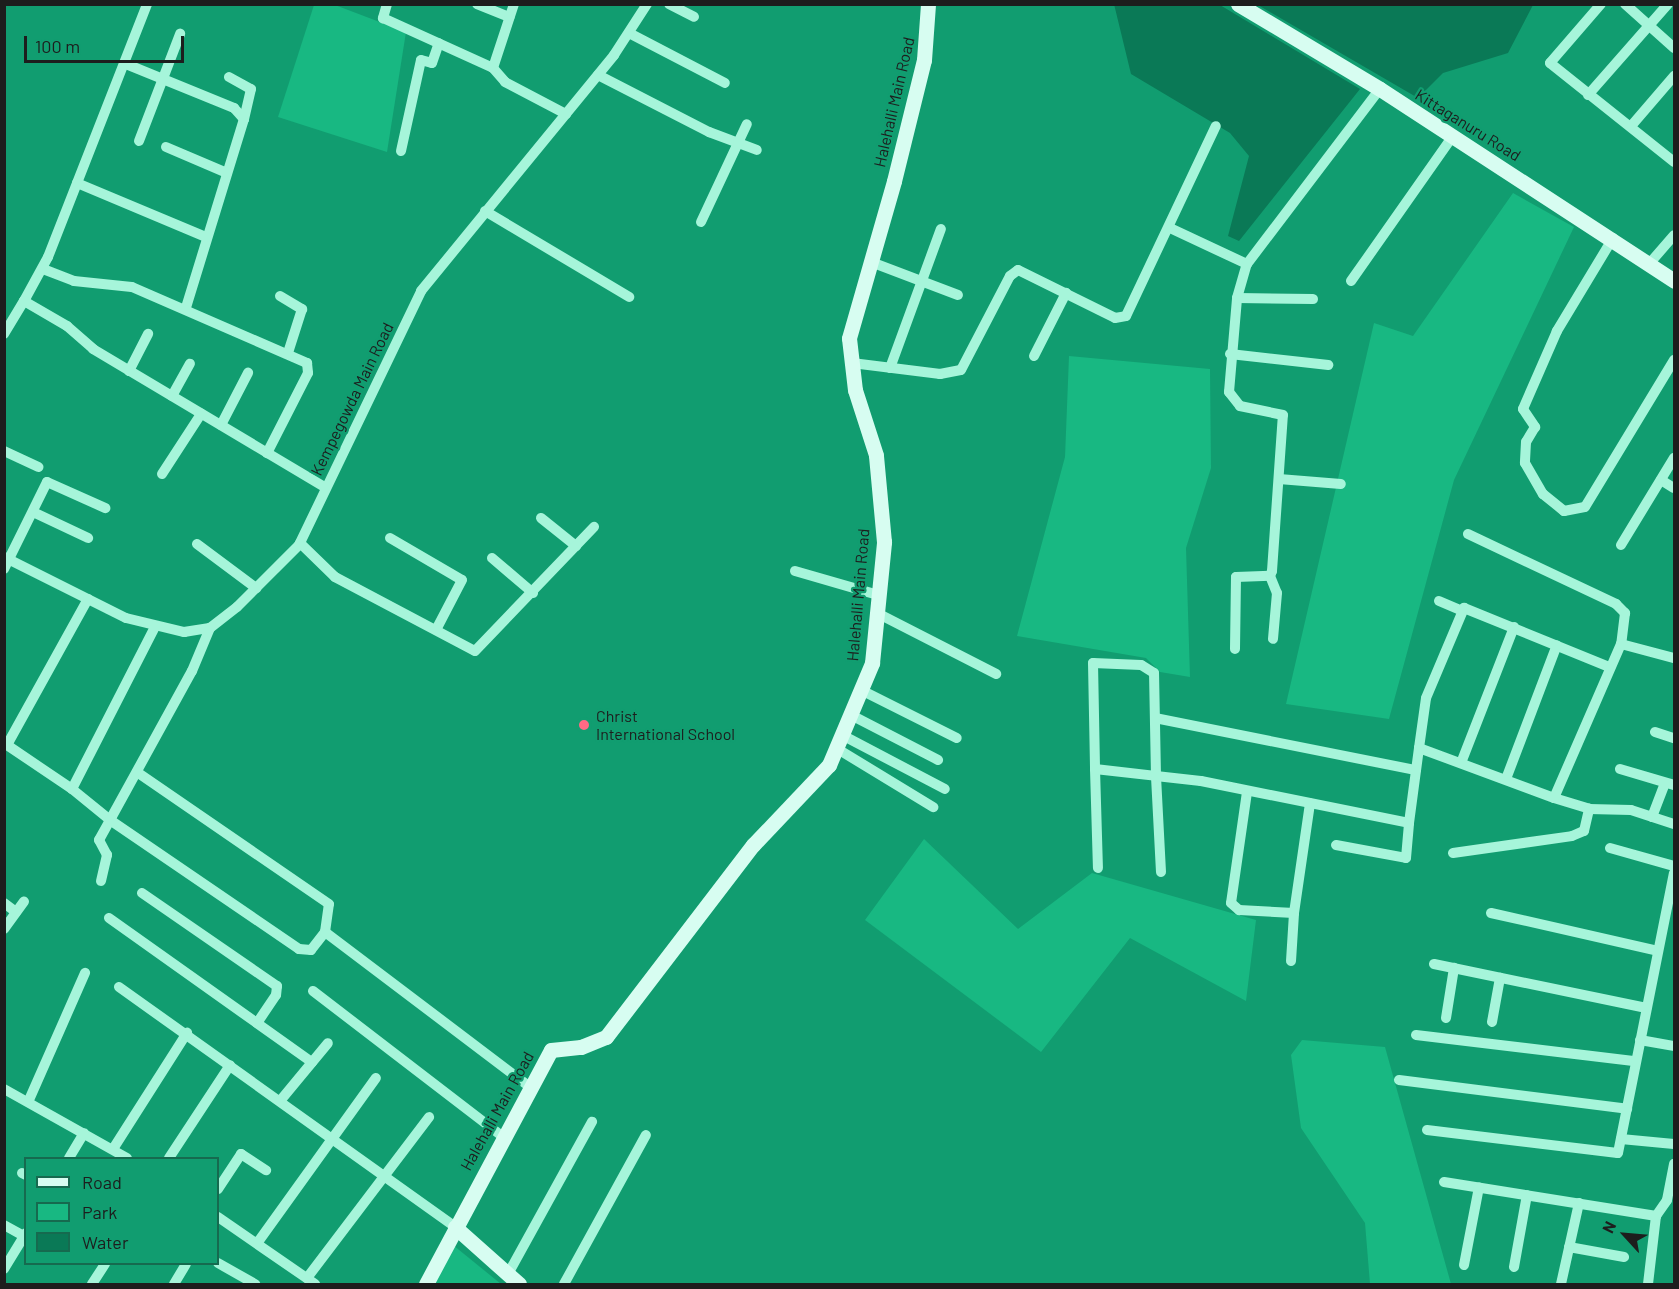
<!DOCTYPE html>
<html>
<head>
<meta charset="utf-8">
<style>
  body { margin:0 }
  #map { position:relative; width:1679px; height:1289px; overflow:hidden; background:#119d70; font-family:Barlow,sans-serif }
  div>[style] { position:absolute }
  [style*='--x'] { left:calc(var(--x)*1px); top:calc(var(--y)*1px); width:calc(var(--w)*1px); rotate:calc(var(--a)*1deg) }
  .green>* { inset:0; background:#18b882 }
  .water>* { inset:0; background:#0a7956 }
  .street>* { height:10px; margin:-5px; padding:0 5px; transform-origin:5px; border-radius:5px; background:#a6f5da }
  .secondary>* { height:15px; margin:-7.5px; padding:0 7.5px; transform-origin:7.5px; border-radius:7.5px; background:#d7fdf1 }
  .dots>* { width:16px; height:16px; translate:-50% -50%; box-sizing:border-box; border:3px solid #119d70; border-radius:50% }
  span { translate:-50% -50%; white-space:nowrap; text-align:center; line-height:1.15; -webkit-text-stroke:4.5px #119d70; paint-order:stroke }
  .street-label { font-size:16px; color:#1d1d1d }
  .poi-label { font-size:16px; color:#1d1d1d }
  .left { translate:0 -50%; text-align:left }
  .frame { position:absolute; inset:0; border:6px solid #1d1d1d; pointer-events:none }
  .legend { position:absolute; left:24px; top:1157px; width:195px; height:108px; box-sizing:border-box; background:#119d70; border:2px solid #166a4f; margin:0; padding:8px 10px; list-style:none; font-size:18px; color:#1d1d1d }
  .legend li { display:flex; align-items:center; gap:12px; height:30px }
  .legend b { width:30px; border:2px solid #166a4f }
  .north { position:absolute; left:1595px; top:1205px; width:60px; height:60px; -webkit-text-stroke:4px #119d70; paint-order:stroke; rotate:296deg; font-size:16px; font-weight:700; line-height:24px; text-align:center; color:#1d1d1d }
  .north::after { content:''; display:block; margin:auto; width:21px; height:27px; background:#1d1d1d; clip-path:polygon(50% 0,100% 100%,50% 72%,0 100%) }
  .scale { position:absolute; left:24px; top:36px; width:160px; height:27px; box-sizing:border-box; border:3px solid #1d1d1d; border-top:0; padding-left:8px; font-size:18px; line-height:21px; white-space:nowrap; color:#1d1d1d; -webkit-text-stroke:4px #119d70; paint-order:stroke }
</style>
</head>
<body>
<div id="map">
  <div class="green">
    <i style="clip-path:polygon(314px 5px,335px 5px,406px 32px,387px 152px,278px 117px)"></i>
    <i style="clip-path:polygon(1513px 193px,1574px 227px,1454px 480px,1389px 719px,1286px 704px,1374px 323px,1413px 336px)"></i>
    <i style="clip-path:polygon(1069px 356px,1210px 369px,1211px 468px,1186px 548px,1190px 677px,1160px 672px,1146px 658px,1017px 636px,1065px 457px)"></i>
    <i style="clip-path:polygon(924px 839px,1018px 929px,1092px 873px,1256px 920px,1246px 1001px,1130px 938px,1041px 1052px,865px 920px)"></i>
    <i style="clip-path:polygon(1302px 1040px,1385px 1047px,1451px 1284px,1370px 1284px,1365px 1223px,1301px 1128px,1291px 1055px)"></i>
    <i style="clip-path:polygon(453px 1245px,501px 1284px,433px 1284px)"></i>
  </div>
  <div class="water">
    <i style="clip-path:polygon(1114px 4px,1220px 5px,1360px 89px,1239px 241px,1228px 236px,1249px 156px,1230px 133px,1131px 74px)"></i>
    <i style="clip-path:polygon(1258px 5px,1533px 5px,1508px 53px,1443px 73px,1418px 98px)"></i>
  </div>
  <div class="street">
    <i style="--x:387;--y:4;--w:15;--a:106"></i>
    <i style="--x:383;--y:18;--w:121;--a:24.4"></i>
    <i style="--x:477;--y:4;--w:35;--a:22"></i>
    <i style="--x:514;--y:4;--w:67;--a:108.2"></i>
    <i style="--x:493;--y:68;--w:18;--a:49"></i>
    <i style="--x:505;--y:82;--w:69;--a:27.7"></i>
    <i style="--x:669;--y:4;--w:28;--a:27"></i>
    <i style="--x:1625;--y:4;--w:66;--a:41.9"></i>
    <i style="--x:629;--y:33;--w:108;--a:27.5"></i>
    <i style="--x:1550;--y:63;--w:159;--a:38.6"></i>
    <i style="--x:1550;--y:63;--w:78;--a:-49.2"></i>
    <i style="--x:126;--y:64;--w:117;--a:22.2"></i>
    <i style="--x:234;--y:108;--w:15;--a:48"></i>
    <i style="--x:244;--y:119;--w:198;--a:107.1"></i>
    <i style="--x:598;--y:75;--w:125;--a:27.2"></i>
    <i style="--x:709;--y:132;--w:51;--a:20.6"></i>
    <i style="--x:229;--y:77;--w:25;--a:29"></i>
    <i style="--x:251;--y:89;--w:31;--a:103"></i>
    <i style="--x:1588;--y:95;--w:121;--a:-48.7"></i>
    <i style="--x:1632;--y:125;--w:65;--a:-49.4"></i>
    <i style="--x:139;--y:141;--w:115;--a:-69"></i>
    <i style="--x:166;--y:147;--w:66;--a:23.1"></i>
    <i style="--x:401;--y:151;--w:93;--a:-77.6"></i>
    <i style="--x:421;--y:60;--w:11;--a:15"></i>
    <i style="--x:432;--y:63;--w:21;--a:-71"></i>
    <i style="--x:77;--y:183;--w:140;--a:22.7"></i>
    <i style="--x:485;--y:211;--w:168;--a:30.8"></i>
    <i style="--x:701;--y:222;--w:108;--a:-64.9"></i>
    <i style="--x:1170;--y:228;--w:85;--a:25.1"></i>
    <i style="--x:1247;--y:264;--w:220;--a:-52.8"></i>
    <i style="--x:1613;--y:238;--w:109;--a:121.1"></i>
    <i style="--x:1557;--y:331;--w:85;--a:113.6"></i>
    <i style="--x:1523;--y:409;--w:22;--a:56"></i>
    <i style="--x:1535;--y:427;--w:17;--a:121"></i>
    <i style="--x:1526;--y:442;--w:21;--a:93"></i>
    <i style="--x:1525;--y:463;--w:36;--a:60"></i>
    <i style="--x:1543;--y:494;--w:27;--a:39"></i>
    <i style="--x:1564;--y:511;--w:21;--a:-11"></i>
    <i style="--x:1585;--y:507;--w:172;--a:-58.8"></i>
    <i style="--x:871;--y:262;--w:93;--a:20.8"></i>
    <i style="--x:1649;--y:264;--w:38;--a:-49"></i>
    <i style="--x:43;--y:269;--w:33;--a:21"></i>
    <i style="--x:74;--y:281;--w:58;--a:5.9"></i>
    <i style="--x:132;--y:287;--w:191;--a:23.5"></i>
    <i style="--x:307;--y:363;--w:10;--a:84"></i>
    <i style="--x:308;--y:373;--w:90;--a:117.1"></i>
    <i style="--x:1351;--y:281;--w:177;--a:-54.9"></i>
    <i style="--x:280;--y:296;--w:26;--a:31"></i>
    <i style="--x:302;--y:309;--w:46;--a:107.7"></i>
    <i style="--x:1237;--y:298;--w:76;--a:0.8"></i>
    <i style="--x:24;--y:301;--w:50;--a:-61.4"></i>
    <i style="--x:48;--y:257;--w:272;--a:-68.6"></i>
    <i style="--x:4;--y:334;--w:39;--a:-59"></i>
    <i style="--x:24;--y:301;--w:50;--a:30.2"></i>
    <i style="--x:67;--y:326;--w:35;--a:41"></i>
    <i style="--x:93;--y:349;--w:271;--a:30.8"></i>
    <i style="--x:1230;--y:354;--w:99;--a:6.4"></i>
    <i style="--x:1034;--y:356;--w:71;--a:-63.1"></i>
    <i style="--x:852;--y:363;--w:89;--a:7.1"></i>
    <i style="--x:940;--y:374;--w:21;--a:-11"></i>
    <i style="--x:961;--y:370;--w:106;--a:-62.5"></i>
    <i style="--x:1010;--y:276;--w:10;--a:-37"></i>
    <i style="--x:1018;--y:270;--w:108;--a:26.3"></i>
    <i style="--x:1115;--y:318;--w:11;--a:-10"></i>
    <i style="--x:1126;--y:316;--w:210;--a:-64.7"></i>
    <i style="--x:890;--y:368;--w:148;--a:-69.9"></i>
    <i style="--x:129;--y:371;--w:42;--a:-62.8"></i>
    <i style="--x:172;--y:396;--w:37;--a:-61"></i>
    <i style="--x:221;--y:425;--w:59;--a:-62.6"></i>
    <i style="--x:4;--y:451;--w:38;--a:25"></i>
    <i style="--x:162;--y:474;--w:72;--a:-57"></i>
    <i style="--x:1279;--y:479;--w:62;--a:4.6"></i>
    <i style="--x:1661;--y:480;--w:15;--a:32"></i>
    <i style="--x:33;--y:512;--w:61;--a:25.3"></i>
    <i style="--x:541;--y:518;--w:45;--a:38.7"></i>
    <i style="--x:1468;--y:534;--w:164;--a:25.3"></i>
    <i style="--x:1616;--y:604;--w:13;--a:45"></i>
    <i style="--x:1625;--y:613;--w:31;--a:97"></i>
    <i style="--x:390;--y:538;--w:83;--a:30.3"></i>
    <i style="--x:462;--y:580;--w:56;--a:117.5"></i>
    <i style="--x:300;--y:543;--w:49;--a:44.2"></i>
    <i style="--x:335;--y:577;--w:158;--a:27.9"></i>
    <i style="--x:475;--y:651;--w:172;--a:-46.2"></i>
    <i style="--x:197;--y:544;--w:74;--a:36.7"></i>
    <i style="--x:1621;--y:545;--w:102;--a:-58.7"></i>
    <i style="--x:4;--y:557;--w:136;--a:26.6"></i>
    <i style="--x:126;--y:618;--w:60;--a:13.6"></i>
    <i style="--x:184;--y:632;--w:26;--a:-9"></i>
    <i style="--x:492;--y:558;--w:54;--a:40.5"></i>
    <i style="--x:4;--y:569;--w:97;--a:-63.7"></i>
    <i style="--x:47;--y:482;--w:64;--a:24.1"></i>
    <i style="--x:795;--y:571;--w:86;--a:16.1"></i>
    <i style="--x:1270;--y:576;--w:18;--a:68"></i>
    <i style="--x:1277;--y:593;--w:46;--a:95"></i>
    <i style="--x:1439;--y:601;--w:23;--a:23"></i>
    <i style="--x:877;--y:613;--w:134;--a:27.1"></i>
    <i style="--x:1235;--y:649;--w:72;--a:-89.2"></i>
    <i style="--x:1236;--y:577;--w:34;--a:-2"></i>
    <i style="--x:1270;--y:576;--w:5;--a:-68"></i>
    <i style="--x:1272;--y:571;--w:156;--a:-86"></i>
    <i style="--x:1283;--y:415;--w:44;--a:-168.2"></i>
    <i style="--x:1240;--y:406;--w:18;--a:-128"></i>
    <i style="--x:1229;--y:392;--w:94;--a:-85.1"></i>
    <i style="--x:1237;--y:298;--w:35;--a:-74"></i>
    <i style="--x:861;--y:690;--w:107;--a:26.6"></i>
    <i style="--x:851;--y:715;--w:98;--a:27.3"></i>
    <i style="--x:1155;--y:718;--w:266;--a:11.3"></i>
    <i style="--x:1655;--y:732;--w:20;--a:18"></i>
    <i style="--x:842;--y:735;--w:116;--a:27.7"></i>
    <i style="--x:4;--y:743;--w:82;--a:34.1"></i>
    <i style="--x:72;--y:789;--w:49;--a:39.2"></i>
    <i style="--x:110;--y:820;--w:170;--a:-61.2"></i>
    <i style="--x:192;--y:671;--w:47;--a:-67.3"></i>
    <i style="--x:210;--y:628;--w:34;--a:-38"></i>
    <i style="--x:237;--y:607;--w:88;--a:-45"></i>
    <i style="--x:299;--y:545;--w:282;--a:-64.3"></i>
    <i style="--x:421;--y:291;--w:305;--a:-50.7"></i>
    <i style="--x:614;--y:55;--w:61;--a:-57.1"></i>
    <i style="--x:7;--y:745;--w:167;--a:-61"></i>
    <i style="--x:836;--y:748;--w:114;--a:31.3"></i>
    <i style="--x:1419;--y:748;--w:50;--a:-82"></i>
    <i style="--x:1426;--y:698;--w:98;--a:-67.1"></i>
    <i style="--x:1464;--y:608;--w:157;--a:22.1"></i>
    <i style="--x:1461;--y:763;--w:146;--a:-68.7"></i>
    <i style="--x:1095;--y:769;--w:99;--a:88.3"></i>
    <i style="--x:1620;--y:769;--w:56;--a:16.5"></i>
    <i style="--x:1506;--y:779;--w:143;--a:-69.2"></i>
    <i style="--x:72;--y:789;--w:182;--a:-62.9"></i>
    <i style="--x:1247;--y:792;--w:112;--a:98.2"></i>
    <i style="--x:1231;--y:903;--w:11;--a:41"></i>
    <i style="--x:1239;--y:910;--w:55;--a:3.1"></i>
    <i style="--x:1294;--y:913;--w:111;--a:-81.7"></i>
    <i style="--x:1554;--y:798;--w:37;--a:17"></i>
    <i style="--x:1589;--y:809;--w:42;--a:1.4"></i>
    <i style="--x:1631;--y:810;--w:45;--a:18"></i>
    <i style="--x:1652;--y:817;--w:36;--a:-69"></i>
    <i style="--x:1336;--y:845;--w:71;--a:10.5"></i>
    <i style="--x:1406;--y:858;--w:35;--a:-85"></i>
    <i style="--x:1610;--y:848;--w:66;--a:15.7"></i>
    <i style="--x:1453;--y:853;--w:120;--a:-8.1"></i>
    <i style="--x:1572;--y:836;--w:13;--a:-23"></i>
    <i style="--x:1584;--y:831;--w:23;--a:-77"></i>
    <i style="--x:1161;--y:872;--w:96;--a:-93"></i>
    <i style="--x:1156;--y:776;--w:103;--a:-91.1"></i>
    <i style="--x:1154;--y:673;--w:15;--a:-148"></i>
    <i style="--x:1141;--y:665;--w:48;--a:-177.6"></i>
    <i style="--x:1093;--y:663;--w:106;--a:88.9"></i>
    <i style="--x:1095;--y:769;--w:61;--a:6.5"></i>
    <i style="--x:1156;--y:776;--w:45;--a:6.3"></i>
    <i style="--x:1201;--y:781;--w:212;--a:11.4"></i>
    <i style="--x:1409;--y:823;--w:76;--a:-82.4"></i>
    <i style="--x:1419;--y:748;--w:144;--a:20.3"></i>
    <i style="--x:1554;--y:798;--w:168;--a:-66.5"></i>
    <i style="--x:1621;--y:644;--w:55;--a:14.8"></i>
    <i style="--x:101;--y:881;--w:27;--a:-77"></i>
    <i style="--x:107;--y:855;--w:17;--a:-118"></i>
    <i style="--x:99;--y:840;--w:23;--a:-61"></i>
    <i style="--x:110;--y:820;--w:229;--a:34.3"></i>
    <i style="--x:299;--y:949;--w:12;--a:5"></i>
    <i style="--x:311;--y:950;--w:23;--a:-52"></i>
    <i style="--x:325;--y:932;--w:28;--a:-82"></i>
    <i style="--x:329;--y:904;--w:233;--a:-145.5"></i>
    <i style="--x:142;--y:893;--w:164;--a:34.6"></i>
    <i style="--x:277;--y:986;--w:9;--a:96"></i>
    <i style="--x:276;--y:995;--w:34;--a:124"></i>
    <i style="--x:4;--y:903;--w:15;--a:37"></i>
    <i style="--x:1491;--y:913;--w:171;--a:12.8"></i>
    <i style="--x:109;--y:918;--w:249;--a:35.4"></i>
    <i style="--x:4;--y:929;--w:34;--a:-54"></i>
    <i style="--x:325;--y:932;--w:257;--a:37.1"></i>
    <i style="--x:1291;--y:961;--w:48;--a:-86.4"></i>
    <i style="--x:1434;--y:964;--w:217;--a:11.7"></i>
    <i style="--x:119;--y:987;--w:413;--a:35.5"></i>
    <i style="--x:313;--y:991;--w:240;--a:37.5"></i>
    <i style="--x:1446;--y:1018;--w:51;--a:-80.9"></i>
    <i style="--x:1492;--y:1022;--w:45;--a:-79.7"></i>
    <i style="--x:1416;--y:1035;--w:221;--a:6.8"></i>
    <i style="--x:1640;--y:1040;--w:35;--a:10"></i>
    <i style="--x:1399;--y:1080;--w:230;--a:7.2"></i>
    <i style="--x:4;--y:1089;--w:141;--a:29.3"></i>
    <i style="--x:29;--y:1100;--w:139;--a:-66.2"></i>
    <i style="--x:280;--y:1101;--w:75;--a:-50.4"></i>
    <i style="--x:1427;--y:1130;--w:192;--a:6.9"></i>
    <i style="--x:1618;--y:1153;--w:285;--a:-78.7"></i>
    <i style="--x:1621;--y:1139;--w:53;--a:5.4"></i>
    <i style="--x:113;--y:1149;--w:138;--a:-57.5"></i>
    <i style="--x:69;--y:1158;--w:29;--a:-59"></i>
    <i style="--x:169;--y:1158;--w:111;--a:-56.7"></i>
    <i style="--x:22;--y:1173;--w:4;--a:27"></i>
    <i style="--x:1444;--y:1182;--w:215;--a:9.1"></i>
    <i style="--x:218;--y:1189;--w:42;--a:-56.7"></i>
    <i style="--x:241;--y:1154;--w:30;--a:33"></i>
    <i style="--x:218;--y:1217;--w:118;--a:34.6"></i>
    <i style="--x:4;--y:1225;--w:25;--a:29"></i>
    <i style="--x:258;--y:1242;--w:202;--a:-54.3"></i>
    <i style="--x:1569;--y:1247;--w:56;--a:10.3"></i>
    <i style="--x:218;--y:1263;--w:43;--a:29.6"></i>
    <i style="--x:1464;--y:1265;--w:79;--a:-79.1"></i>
    <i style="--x:1514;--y:1267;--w:73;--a:-79.8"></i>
    <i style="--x:4;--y:1269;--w:42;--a:-58.6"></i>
    <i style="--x:508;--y:1274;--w:174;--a:-61.1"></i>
    <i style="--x:307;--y:1278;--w:202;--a:-52.8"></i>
    <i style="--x:92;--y:1284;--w:24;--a:-57"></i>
    <i style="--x:174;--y:1284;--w:23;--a:-59"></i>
    <i style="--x:564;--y:1284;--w:170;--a:-61.2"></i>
    <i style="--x:1561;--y:1284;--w:83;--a:-77.5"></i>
    <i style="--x:1648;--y:1284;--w:68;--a:-83.3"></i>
    <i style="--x:1656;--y:1216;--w:19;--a:-55"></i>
    <i style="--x:1667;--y:1200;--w:37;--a:-79"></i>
  </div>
  <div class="secondary">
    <i style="--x:1238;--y:4;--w:165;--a:30.9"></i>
    <i style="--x:1380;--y:89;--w:351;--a:33.1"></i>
    <i style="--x:455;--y:1227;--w:86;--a:41.7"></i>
    <i style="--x:426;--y:1284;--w:265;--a:-61.9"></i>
    <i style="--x:551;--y:1050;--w:30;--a:-6"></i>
    <i style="--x:581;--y:1047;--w:27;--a:-22"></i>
    <i style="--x:606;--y:1037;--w:242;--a:-52.6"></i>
    <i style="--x:753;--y:845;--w:110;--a:-46.5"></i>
    <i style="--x:829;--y:765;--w:111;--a:-67.1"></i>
    <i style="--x:872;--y:663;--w:122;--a:-84.3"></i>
    <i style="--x:884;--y:542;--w:87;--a:-95.3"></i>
    <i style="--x:876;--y:455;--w:68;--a:-107.9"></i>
    <i style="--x:855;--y:390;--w:52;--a:-96.6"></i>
    <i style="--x:849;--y:338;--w:163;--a:-74"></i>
    <i style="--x:894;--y:181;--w:125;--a:-76.1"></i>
    <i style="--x:924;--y:60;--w:56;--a:-85.9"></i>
  </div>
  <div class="dots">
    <i style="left:584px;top:725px;background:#ff6a85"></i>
  </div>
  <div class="street-label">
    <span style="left:894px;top:102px;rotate:-77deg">Halehalli Main Road</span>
    <span style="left:1468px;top:125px;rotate:32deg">Kittaganuru Road</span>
    <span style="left:352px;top:399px;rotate:-64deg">Kempegowda Main Road</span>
    <span style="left:858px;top:595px;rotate:-85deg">Halehalli Main Road</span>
    <span style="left:497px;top:1111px;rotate:-61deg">Halehalli Main Road</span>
  </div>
  <div class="poi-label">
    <span class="left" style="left:596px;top:725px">Christ<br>International School</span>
  </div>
  <div class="frame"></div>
  <ul class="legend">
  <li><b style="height:8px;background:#d7fdf1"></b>Road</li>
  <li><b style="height:16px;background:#18b882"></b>Park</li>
  <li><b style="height:16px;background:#0a7956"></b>Water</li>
  </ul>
  <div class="north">N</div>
  <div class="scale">100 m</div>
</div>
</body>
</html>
